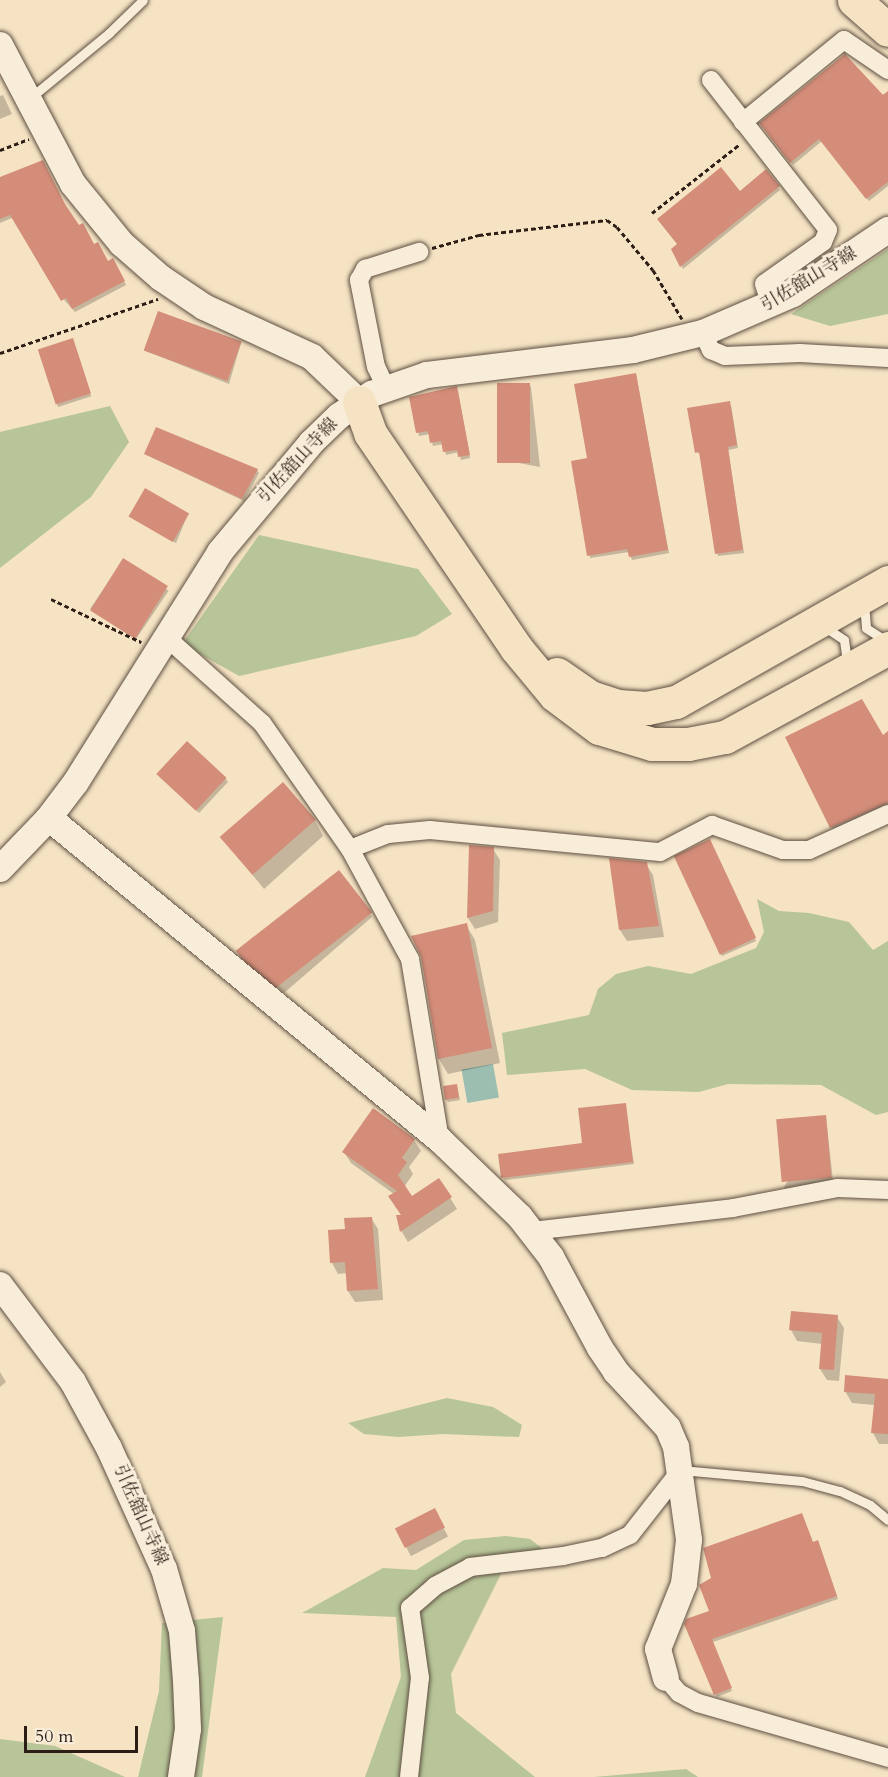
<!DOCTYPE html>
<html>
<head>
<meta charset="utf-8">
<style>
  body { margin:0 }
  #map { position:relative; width:888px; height:1777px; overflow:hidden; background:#f5e3c3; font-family:Cardo,"Noto Serif JP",serif }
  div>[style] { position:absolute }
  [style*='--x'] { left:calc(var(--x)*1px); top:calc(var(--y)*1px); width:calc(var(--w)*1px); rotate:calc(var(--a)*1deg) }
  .green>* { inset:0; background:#b7c598 }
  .water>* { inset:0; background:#9cbeb1; transform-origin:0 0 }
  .shadow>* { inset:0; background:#0003; transform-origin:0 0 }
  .building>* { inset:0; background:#d48d79; transform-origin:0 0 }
  .path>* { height:3px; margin-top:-1.5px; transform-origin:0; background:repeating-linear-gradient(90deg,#2c1e17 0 4.5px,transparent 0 7.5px) }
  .roads { filter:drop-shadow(0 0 2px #5e4f42) drop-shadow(0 0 2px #5e4f42) }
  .lane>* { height:9px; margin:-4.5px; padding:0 4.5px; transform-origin:4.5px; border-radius:4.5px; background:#f8edd8 }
  .street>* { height:18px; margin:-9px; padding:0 9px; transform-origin:9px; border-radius:9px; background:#f8edd8 }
  .secondary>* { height:26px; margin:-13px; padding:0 13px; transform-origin:13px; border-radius:13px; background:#f8edd8 }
  .highway>* { height:33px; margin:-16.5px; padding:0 16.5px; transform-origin:16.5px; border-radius:16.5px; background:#f5e3c3 }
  span { translate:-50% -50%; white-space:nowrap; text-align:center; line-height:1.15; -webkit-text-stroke:6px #f8edd8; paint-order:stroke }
  .street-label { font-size:18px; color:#2c1e17 }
  .scale { position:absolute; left:24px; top:1726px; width:114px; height:27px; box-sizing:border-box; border:3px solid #2c1e17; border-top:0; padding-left:8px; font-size:18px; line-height:21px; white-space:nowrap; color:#2c1e17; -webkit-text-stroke:4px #f8edd8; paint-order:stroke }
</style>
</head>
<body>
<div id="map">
  <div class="green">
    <i style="clip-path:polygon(888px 249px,888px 314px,830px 326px,791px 314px)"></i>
    <i style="clip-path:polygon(110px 406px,129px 442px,91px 497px,0 568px,0 432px)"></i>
    <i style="clip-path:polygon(259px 535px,418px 569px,452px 614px,416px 636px,239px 676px,182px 644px)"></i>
    <i style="clip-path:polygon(757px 899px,779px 911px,809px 913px,849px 922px,873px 950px,888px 941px,888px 1112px,876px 1115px,821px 1085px,728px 1084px,699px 1092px,632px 1090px,585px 1069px,507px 1075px,502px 1033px,589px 1015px,598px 989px,616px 974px,648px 966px,691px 974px,756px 948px,764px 932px)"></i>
    <i style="clip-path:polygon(447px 1398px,493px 1407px,522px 1425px,519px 1437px,443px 1434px,398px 1437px,364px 1434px,348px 1423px)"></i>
    <i style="clip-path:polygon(506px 1536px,530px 1539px,543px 1549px,502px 1572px,451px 1674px,456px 1713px,535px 1777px,365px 1777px,401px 1677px,396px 1617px,302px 1613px,383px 1568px,416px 1570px,464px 1540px)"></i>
    <i style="clip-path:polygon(223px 1617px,202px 1777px,138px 1777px,159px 1691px,162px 1623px)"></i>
    <i style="clip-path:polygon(0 1739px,55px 1746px,125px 1777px,0 1777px)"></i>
    <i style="clip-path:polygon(686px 1769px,698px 1777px,594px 1777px)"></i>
  </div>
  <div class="water">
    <i style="left:493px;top:1064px;width:34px;height:32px;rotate:80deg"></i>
  </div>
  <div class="shadow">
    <i style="clip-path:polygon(888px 93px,888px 186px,869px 201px,822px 141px,793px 165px,763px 127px)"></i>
    <i style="clip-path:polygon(3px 95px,12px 114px,0 119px,0 96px)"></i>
    <i style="clip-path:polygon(0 179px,65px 207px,108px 263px,113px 260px,126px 285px,75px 312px,56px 291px,14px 217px,0 223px)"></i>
    <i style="clip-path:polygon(778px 187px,780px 190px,683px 269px,673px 249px,740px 193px)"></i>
    <i style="left:74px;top:343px;width:56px;height:35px;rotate:72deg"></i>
    <i style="clip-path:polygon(241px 343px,229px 384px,146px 351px)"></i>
    <i style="clip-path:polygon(636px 374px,669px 553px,632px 560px,629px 552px,590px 558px,589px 459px)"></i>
    <i style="clip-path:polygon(529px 384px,531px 387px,540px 467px,508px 461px)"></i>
    <i style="clip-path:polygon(458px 391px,470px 458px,461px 460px,459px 452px,446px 455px,443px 444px,433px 446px,430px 434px,419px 436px,411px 398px)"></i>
    <i style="clip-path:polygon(731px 405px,738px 448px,728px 450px,744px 553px,718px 556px,701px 455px,697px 452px)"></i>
    <i style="clip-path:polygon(145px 454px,257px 470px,259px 473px,244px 501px)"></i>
    <i style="clip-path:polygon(188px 514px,176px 543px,131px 517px)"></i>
    <i style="left:123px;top:560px;width:55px;height:59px;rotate:34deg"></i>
    <i style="clip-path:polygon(888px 733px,888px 808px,833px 830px,787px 738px,883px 738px)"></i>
    <i style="clip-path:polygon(159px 775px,226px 779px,228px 782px,199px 813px)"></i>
    <i style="clip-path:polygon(315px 821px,323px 836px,264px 889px,223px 839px)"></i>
    <i style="clip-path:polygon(710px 841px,756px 941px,722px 956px,720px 953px)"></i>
    <i style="clip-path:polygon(471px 847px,493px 849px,500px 860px,498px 922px,475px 929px,468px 918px)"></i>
    <i style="clip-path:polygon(646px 864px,653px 875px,664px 937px,627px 941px,620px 930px)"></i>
    <i style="clip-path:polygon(371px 914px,372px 917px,284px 993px,242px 956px)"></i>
    <i style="clip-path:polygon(466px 925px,475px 940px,500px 1063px,448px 1074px,439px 1059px,423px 957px)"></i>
    <i style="clip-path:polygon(457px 1086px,460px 1100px,448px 1102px,446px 1099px)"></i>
    <i style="clip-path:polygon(625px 1104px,634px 1164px,505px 1180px,503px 1177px,583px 1145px)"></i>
    <i style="clip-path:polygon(826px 1117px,833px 1181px,786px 1190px,784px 1187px)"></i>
    <i style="clip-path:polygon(414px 1140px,421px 1151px,409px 1167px,413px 1174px,404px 1187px,412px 1198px,439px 1180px,457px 1209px,408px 1242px,402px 1232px,398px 1216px,402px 1216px,394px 1194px,351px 1163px,344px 1152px)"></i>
    <i style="clip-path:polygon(371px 1218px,378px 1229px,383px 1300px,355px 1302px,348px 1291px,347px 1273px,338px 1274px,332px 1263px,329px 1232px,346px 1230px)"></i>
    <i style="clip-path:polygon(837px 1317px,844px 1328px,839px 1381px,827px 1380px,820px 1369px,822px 1344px,797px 1341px,791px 1330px)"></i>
    <i style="clip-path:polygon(0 1372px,6px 1382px,0 1387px)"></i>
    <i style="clip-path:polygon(888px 1381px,888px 1444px,879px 1444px,873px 1433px,875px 1405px,852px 1403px,845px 1391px)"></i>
    <i style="left:434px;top:1510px;width:30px;height:42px;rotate:62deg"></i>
    <i style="clip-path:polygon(813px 1543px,819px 1544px,838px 1599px,713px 1642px,732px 1691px,717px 1697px,686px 1624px,711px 1612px)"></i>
  </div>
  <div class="building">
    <i style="clip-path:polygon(845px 54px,883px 95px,888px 91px,888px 182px,866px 199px,819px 139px,790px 163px,759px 123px)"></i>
    <i style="clip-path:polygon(43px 160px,65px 204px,79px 225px,83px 223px,94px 244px,98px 242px,108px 261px,113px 258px,125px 281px,72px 309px,66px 298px,61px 301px,10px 215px,0 219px,0 177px)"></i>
    <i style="clip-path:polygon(721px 167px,740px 191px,766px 169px,780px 186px,680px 267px,671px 249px,677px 244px,657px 219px)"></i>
    <i style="left:158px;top:311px;width:89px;height:42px;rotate:20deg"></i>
    <i style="left:73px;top:338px;width:58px;height:37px;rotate:72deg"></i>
    <i style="clip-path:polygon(636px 373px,668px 550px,629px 557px,627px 549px,587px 556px,571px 461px,587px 458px,574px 384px)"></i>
    <i style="left:497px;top:383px;width:33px;height:80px"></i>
    <i style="clip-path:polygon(457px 386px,470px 455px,458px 457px,457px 450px,443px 452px,441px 441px,430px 443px,428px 431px,416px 433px,409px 397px)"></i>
    <i style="clip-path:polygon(730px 401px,737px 445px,728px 447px,743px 550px,715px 554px,699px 452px,695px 453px,687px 408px)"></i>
    <i style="clip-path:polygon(156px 427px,258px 469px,242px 499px,144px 454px)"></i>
    <i style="left:145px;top:488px;width:51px;height:33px;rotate:30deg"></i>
    <i style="left:123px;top:558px;width:53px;height:62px;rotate:32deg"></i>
    <i style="clip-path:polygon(862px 699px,883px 735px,888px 731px,888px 803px,830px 828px,785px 737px)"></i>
    <i style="left:187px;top:741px;width:54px;height:45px;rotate:43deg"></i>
    <i style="left:283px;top:782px;width:50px;height:84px;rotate:49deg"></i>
    <i style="left:710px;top:839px;width:109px;height:40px;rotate:65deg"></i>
    <i style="clip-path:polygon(469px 845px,494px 847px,493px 911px,467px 918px)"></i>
    <i style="clip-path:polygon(609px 858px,647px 862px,659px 926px,619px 930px)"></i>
    <i style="left:339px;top:870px;width:54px;height:131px;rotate:52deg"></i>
    <i style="clip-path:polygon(467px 923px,492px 1048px,438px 1059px,421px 957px,411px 936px)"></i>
    <i style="left:457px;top:1084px;width:14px;height:14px;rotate:82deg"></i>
    <i style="clip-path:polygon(626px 1103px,633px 1162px,501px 1178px,498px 1154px,582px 1143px,578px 1108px)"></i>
    <i style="clip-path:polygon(373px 1108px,415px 1139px,402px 1158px,407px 1162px,398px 1175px,412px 1196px,439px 1178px,452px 1197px,400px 1232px,396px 1215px,401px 1215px,388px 1196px,397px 1191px,342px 1152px)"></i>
    <i style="left:826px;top:1115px;width:63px;height:50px;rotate:85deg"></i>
    <i style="clip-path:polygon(372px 1217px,378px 1289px,347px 1291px,345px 1262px,330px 1263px,328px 1230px,345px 1229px,344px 1218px)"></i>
    <i style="clip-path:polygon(791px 1311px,838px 1315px,834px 1370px,819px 1369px,822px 1333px,789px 1330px)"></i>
    <i style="clip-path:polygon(845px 1375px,888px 1379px,888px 1434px,871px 1433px,875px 1394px,844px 1392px)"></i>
    <i style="left:435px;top:1508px;width:22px;height:45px;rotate:63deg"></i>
    <i style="clip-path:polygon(802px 1513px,813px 1542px,818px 1540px,837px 1596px,712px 1639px,732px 1688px,714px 1695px,684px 1624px,686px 1619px,709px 1611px,699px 1585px,711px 1578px,703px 1548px)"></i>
  </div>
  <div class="path">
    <i style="--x:0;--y:150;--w:31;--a:-21"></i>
    <i style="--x:652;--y:213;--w:112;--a:-38.1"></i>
    <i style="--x:432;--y:248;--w:49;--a:-15.5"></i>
    <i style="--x:479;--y:235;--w:129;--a:-6.7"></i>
    <i style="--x:607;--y:220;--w:12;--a:35"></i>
    <i style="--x:617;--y:227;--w:56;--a:50.1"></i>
    <i style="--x:653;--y:270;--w:57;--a:59.4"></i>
    <i style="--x:0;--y:353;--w:167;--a:-18.9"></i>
    <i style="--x:51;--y:599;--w:100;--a:25.5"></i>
  </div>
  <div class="roads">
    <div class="lane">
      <i style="--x:30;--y:98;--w:102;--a:-39.4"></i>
      <i style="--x:109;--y:33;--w:47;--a:-44.1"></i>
      <i style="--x:864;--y:604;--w:24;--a:85"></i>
      <i style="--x:866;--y:628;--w:24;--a:33"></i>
      <i style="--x:825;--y:627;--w:23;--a:34"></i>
      <i style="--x:844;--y:640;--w:21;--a:82"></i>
      <i style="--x:681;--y:1470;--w:121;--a:5.2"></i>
      <i style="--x:802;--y:1481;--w:39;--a:15"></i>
      <i style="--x:840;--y:1491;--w:33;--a:25"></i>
      <i style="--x:870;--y:1505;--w:23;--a:40"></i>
    </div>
    <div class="street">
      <i style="--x:711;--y:80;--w:190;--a:52"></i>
      <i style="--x:828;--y:230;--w:13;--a:113"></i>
      <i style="--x:823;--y:242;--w:72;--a:144.6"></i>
      <i style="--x:764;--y:284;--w:23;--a:72"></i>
      <i style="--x:743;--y:122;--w:130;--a:-39.1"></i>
      <i style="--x:844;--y:40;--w:53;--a:34.3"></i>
      <i style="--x:703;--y:333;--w:19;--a:65"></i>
      <i style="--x:711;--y:350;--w:15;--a:23"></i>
      <i style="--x:725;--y:356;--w:75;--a:-2.3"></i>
      <i style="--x:800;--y:353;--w:88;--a:3.3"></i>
      <i style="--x:386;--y:388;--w:23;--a:-115"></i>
      <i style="--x:376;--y:367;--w:89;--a:-101.1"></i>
      <i style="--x:359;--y:280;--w:13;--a:-61"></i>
      <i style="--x:365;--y:269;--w:57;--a:-17.5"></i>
      <i style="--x:166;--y:637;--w:129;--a:41.9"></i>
      <i style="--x:262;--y:723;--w:154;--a:55.1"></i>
      <i style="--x:350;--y:849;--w:55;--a:61.6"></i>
      <i style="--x:376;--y:897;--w:71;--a:61.3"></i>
      <i style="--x:410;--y:959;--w:183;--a:80.6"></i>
      <i style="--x:350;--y:849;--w:41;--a:-21.5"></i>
      <i style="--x:388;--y:834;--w:42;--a:-5.4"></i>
      <i style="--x:430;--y:830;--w:231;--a:5.5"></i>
      <i style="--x:660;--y:852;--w:59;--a:-27.4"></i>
      <i style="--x:712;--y:825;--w:75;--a:19.4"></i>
      <i style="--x:783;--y:850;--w:26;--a:0"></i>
      <i style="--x:809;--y:850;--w:87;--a:-24.5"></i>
      <i style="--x:532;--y:1231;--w:202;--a:-6.5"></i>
      <i style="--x:733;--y:1208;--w:107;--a:-10.8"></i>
      <i style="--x:838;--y:1188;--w:50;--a:2.3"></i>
      <i style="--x:666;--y:1678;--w:20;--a:49"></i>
      <i style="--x:679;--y:1693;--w:21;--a:28"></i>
      <i style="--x:698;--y:1703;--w:198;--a:16.1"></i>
      <i style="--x:409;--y:1777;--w:100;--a:-83.7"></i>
      <i style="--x:420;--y:1678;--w:71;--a:-98.1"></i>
      <i style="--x:410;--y:1608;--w:33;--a:-41"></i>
      <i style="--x:435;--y:1586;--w:40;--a:-28"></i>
      <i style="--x:470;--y:1567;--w:94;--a:-6.7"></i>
      <i style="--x:563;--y:1556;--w:40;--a:-12"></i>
      <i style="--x:602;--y:1548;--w:31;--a:-25"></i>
      <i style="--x:630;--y:1535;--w:83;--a:-51.9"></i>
    </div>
    <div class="secondary">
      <i style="--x:0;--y:45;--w:157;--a:62.3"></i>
      <i style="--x:73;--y:184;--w:77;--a:50.8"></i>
      <i style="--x:122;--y:244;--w:52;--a:41.1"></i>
      <i style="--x:161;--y:278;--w:52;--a:34"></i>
      <i style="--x:204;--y:307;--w:119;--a:24.8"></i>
      <i style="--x:312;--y:357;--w:65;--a:43.8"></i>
      <i style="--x:49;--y:818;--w:507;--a:39.47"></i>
      <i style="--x:440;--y:1140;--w:111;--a:43.9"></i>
      <i style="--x:520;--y:1217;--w:51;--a:52.2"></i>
      <i style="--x:551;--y:1257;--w:103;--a:61.7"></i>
      <i style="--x:600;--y:1348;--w:29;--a:56"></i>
      <i style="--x:616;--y:1372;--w:76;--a:47.1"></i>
      <i style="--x:668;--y:1428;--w:21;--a:67"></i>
      <i style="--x:676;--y:1447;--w:94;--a:82"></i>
      <i style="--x:689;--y:1540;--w:44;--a:96.5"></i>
      <i style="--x:684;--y:1584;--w:70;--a:111.8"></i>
      <i style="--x:658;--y:1649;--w:30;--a:75"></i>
      <i style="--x:0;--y:869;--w:69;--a:-46.2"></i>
      <i style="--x:48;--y:819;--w:46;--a:-52.9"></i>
      <i style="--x:76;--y:782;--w:271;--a:-57.9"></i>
      <i style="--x:220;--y:552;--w:142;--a:-50.1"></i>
      <i style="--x:311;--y:443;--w:39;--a:-44"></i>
      <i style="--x:339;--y:416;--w:40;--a:-34"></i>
      <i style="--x:372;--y:394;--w:58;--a:-19.1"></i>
      <i style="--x:427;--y:375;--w:208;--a:-6.9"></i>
      <i style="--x:633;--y:350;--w:72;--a:-13.7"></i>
      <i style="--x:703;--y:333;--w:98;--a:-23.4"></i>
      <i style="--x:793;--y:294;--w:115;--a:-34"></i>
      <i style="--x:0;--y:1285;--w:121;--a:53"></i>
      <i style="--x:73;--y:1382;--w:75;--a:61.4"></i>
      <i style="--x:109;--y:1448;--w:133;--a:65.6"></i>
      <i style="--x:164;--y:1569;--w:65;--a:73.8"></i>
      <i style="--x:182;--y:1631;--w:50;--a:85.4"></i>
      <i style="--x:186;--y:1681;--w:48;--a:87.6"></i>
      <i style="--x:188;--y:1729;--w:49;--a:98.3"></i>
    </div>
    <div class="highway">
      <i style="--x:854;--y:0;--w:45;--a:41.4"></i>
      <i style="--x:359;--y:402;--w:33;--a:70"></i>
      <i style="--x:370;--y:433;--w:260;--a:55.8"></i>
      <i style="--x:516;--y:648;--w:61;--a:50.3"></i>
      <i style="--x:555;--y:695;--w:55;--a:36.9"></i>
      <i style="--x:599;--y:728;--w:55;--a:16.8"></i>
      <i style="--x:652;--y:744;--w:36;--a:0"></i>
      <i style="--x:688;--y:744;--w:38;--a:-11"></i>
      <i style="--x:725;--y:737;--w:186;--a:-28.6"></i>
      <i style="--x:557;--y:674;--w:40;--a:34.9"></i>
      <i style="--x:590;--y:697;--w:29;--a:18"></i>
      <i style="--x:618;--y:706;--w:29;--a:4"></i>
      <i style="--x:647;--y:708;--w:30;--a:-12"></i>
      <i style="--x:676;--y:702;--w:244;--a:-29.5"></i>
    </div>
  </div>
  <div class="street-label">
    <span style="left:809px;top:280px;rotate:-31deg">引佐舘山寺線</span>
    <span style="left:298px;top:461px;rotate:-47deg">引佐舘山寺線</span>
    <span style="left:140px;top:1515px;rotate:66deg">引佐舘山寺線</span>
  </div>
  <div class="scale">50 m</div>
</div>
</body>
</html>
